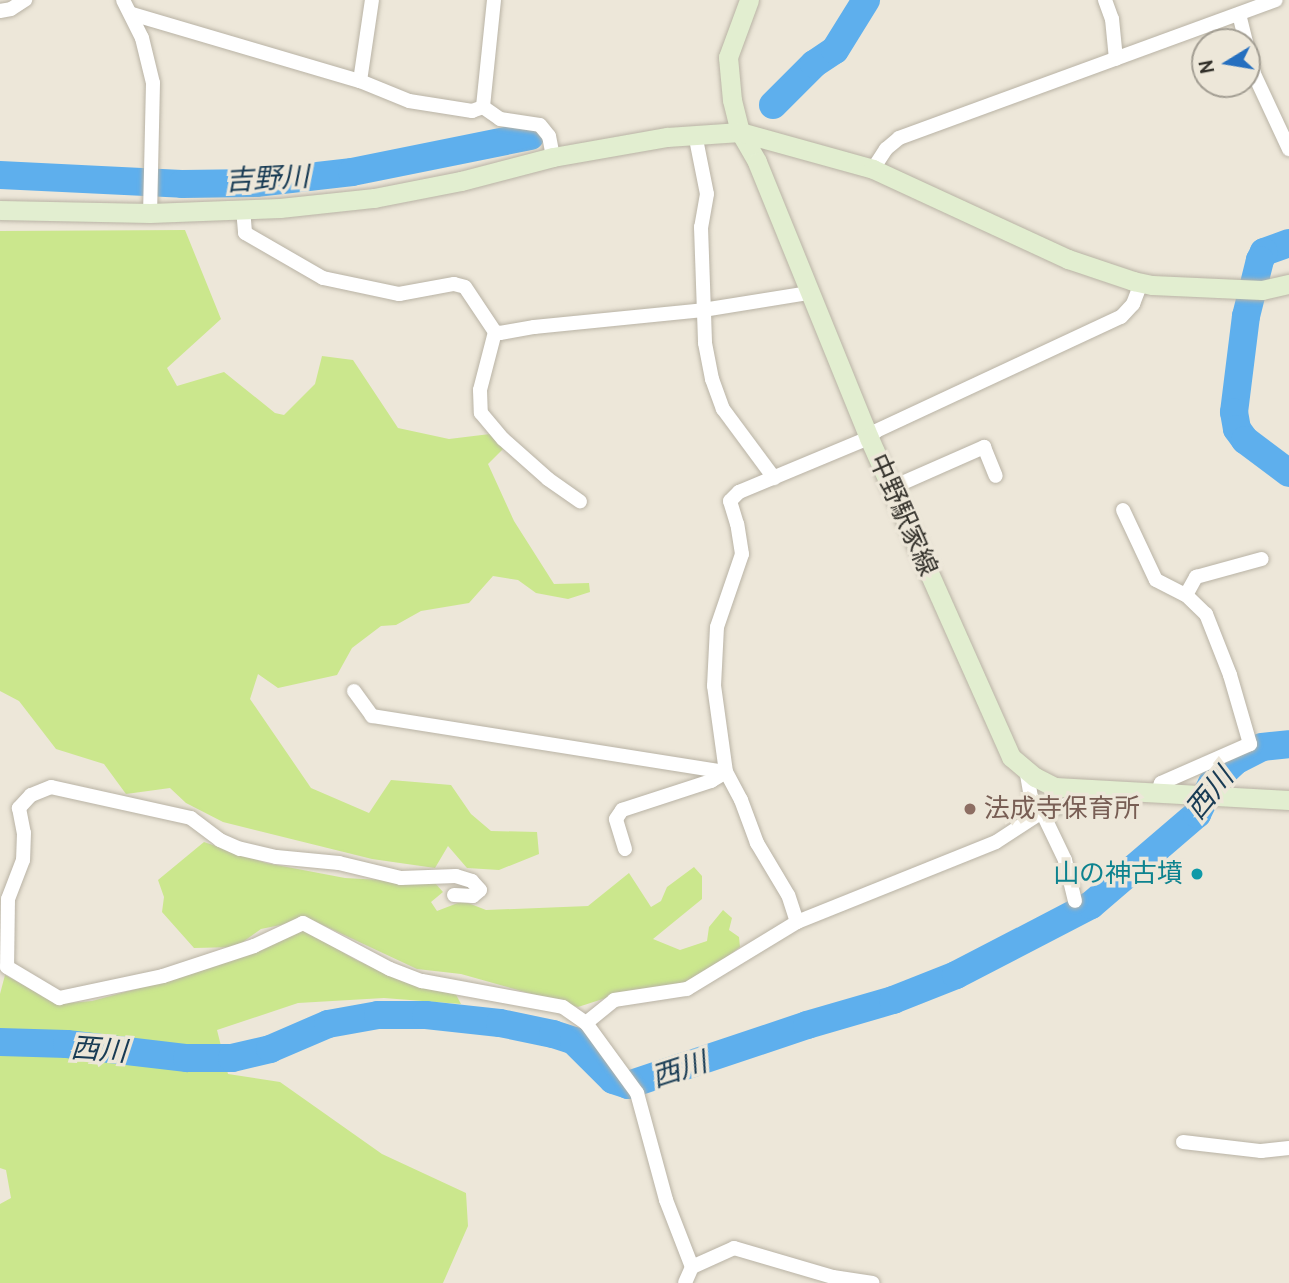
<!DOCTYPE html>
<html>
<head>
<meta charset="utf-8">
<style>
  body { margin:0 }
  #map { position:relative; width:1289px; height:1283px; overflow:hidden; background:#ede7d9; font-family:Cabin,"Noto Sans JP",sans-serif }
  div>[style] { position:absolute }
  [style*='--x'] { left:calc(var(--x)*1px); top:calc(var(--y)*1px); width:calc(var(--w)*1px); rotate:calc(var(--a)*1deg) }
  .green>* { inset:0; background:#cbe78d }
  .river>* { height:28px; margin:-14px; padding:0 14px; transform-origin:14px; border-radius:14px; background:#5eafed }
  .roads { filter:drop-shadow(0 0 2px #b9b3a5) drop-shadow(0 0 2px #b9b3a5) }
  .street>* { height:14px; margin:-7px; padding:0 7px; transform-origin:7px; border-radius:7px; background:#fff }
  .secondary>* { height:19px; margin:-9.5px; padding:0 9.5px; transform-origin:9.5px; border-radius:9.5px; background:#e2eed0 }
  .dots>* { width:19px; height:19px; translate:-50% -50%; box-sizing:border-box; border:4px solid #ede7d9; border-radius:50% }
  span { translate:-50% -50%; white-space:nowrap; text-align:center; line-height:1.15; -webkit-text-stroke:7px #ede7d9; paint-order:stroke }
  .street-label { font-size:26px; color:#33312b }
  .education-label { font-size:26px; color:#785e54 }
  .left { translate:0 -50%; text-align:left }
  .culture-label { font-size:26px; color:#0d838f }
  .right { translate:-100% -50%; text-align:right }
  .water-label { font-size:28px; color:#183b54; font-style:italic }
  .north { position:absolute; left:1191px; top:28px; width:70px; height:70px; box-sizing:border-box; background:#ede7d9; border:2px solid #a39e93; border-radius:50%; rotate:259deg; font-size:19px; font-weight:700; line-height:28px; text-align:center; color:#33312b }
  .north::after { content:''; display:block; margin:auto; width:24px; height:32px; background:#256fbf; clip-path:polygon(50% 0,100% 100%,50% 72%,0 100%) }
</style>
</head>
<body>
<div id="map">
  <div class="green">
    <i style="clip-path:polygon(185px 230px,221px 319px,167px 368px,177px 386px,224px 372px,275px 413px,284px 415px,315px 384px,322px 356px,353px 360px,398px 428px,449px 439px,490px 434px,503px 449px,488px 464px,514px 521px,554px 584px,589px 583px,590px 592px,568px 599px,536px 593px,518px 580px,493px 576px,469px 603px,421px 611px,396px 625px,381px 626px,352px 648px,337px 675px,278px 688px,258px 674px,250px 699px,311px 788px,369px 813px,391px 780px,451px 785px,471px 814px,491px 831px,537px 832px,539px 854px,499px 870px,467px 868px,448px 846px,435px 868px,372px 859px,223px 822px,186px 803px,170px 788px,126px 794px,104px 764px,56px 749px,19px 701px,0 691px,0 231px)"></i>
    <i style="clip-path:polygon(204px 842px,266px 863px,345px 878px,435px 883px,443px 892px,431px 902px,437px 911px,463px 901px,486px 910px,588px 906px,629px 873px,651px 907px,661px 901px,667px 887px,694px 867px,702px 876px,702px 899px,653px 939px,680px 950px,707px 941px,709px 927px,723px 910px,732px 918px,729px 930px,739px 937px,740px 947px,700px 977px,675px 987px,612px 996px,578px 1007px,461px 974px,417px 969px,310px 919px,261px 929px,236px 947px,194px 948px,162px 912px,164px 897px,158px 880px)"></i>
    <i style="clip-path:polygon(305px 930px,356px 960px,404px 981px,453px 989px,461px 1004px,384px 998px,298px 1003px,217px 1030px,228px 1074px,280px 1082px,382px 1154px,466px 1193px,468px 1226px,443px 1283px,0 1283px,0 1204px,11px 1198px,6px 1170px,0 1168px,0 994px,5px 975px,58px 1004px,92px 1001px,169px 980px)"></i>
  </div>
  <div class="river">
    <i style="--x:773;--y:105;--w:58;--a:-45"></i>
    <i style="--x:814;--y:64;--w:25;--a:-34"></i>
    <i style="--x:835;--y:50;--w:59;--a:-58.2"></i>
    <i style="--x:0;--y:175;--w:182;--a:2.8"></i>
    <i style="--x:182;--y:184;--w:74;--a:-0.8"></i>
    <i style="--x:256;--y:183;--w:97;--a:-6.5"></i>
    <i style="--x:352;--y:172;--w:182;--a:-11.4"></i>
    <i style="--x:1289;--y:243;--w:27;--a:160"></i>
    <i style="--x:1264;--y:252;--w:9;--a:117"></i>
    <i style="--x:1260;--y:260;--w:58;--a:104"></i>
    <i style="--x:1246;--y:316;--w:97;--a:97.1"></i>
    <i style="--x:1234;--y:412;--w:17;--a:80"></i>
    <i style="--x:1237;--y:429;--w:14;--a:54"></i>
    <i style="--x:1245;--y:440;--w:55;--a:36.9"></i>
    <i style="--x:0;--y:1042;--w:67;--a:1.7"></i>
    <i style="--x:67;--y:1044;--w:121;--a:6.7"></i>
    <i style="--x:187;--y:1058;--w:45;--a:0"></i>
    <i style="--x:232;--y:1058;--w:39;--a:-13"></i>
    <i style="--x:270;--y:1049;--w:63;--a:-23.3"></i>
    <i style="--x:328;--y:1024;--w:51;--a:-10.2"></i>
    <i style="--x:378;--y:1015;--w:48;--a:0"></i>
    <i style="--x:426;--y:1015;--w:74;--a:6.2"></i>
    <i style="--x:500;--y:1023;--w:54;--a:11.7"></i>
    <i style="--x:553;--y:1034;--w:22;--a:18"></i>
    <i style="--x:574;--y:1041;--w:55;--a:45"></i>
    <i style="--x:613;--y:1080;--w:16;--a:18"></i>
    <i style="--x:628;--y:1085;--w:189;--a:-18.5"></i>
    <i style="--x:807;--y:1025;--w:90;--a:-16.2"></i>
    <i style="--x:893;--y:1000;--w:68;--a:-21.6"></i>
    <i style="--x:956;--y:975;--w:152;--a:-27.4"></i>
    <i style="--x:1091;--y:905;--w:140;--a:-40.6"></i>
    <i style="--x:1197;--y:814;--w:34;--a:-64"></i>
    <i style="--x:1212;--y:783;--w:34;--a:-43"></i>
    <i style="--x:1237;--y:760;--w:28;--a:-27"></i>
    <i style="--x:1262;--y:747;--w:27;--a:-6"></i>
  </div>
  <div class="roads">
    <div class="street">
      <i style="--x:123;--y:0;--w:42;--a:63.4"></i>
      <i style="--x:142;--y:38;--w:46;--a:76.3"></i>
      <i style="--x:153;--y:83;--w:130;--a:91.3"></i>
      <i style="--x:494;--y:0;--w:108;--a:95.9"></i>
      <i style="--x:483;--y:107;--w:21;--a:35"></i>
      <i style="--x:500;--y:119;--w:40;--a:8.5"></i>
      <i style="--x:540;--y:125;--w:14;--a:51"></i>
      <i style="--x:549;--y:136;--w:21;--a:79"></i>
      <i style="--x:1105;--y:0;--w:20;--a:70"></i>
      <i style="--x:1112;--y:19;--w:40;--a:84.3"></i>
      <i style="--x:0;--y:11;--w:11;--a:-10"></i>
      <i style="--x:11;--y:9;--w:17;--a:-33"></i>
      <i style="--x:132;--y:14;--w:238;--a:16.4"></i>
      <i style="--x:360;--y:81;--w:53;--a:22.2"></i>
      <i style="--x:409;--y:101;--w:64;--a:9"></i>
      <i style="--x:472;--y:111;--w:12;--a:-20"></i>
      <i style="--x:1239;--y:14;--w:29;--a:76"></i>
      <i style="--x:1247;--y:45;--w:30;--a:76"></i>
      <i style="--x:1254;--y:74;--w:83;--a:65"></i>
      <i style="--x:360;--y:81;--w:82;--a:-81.6"></i>
      <i style="--x:695;--y:134;--w:61;--a:78.7"></i>
      <i style="--x:707;--y:194;--w:34;--a:100"></i>
      <i style="--x:701;--y:227;--w:116;--a:88"></i>
      <i style="--x:705;--y:343;--w:37;--a:79"></i>
      <i style="--x:712;--y:379;--w:32;--a:70"></i>
      <i style="--x:723;--y:409;--w:86;--a:53.5"></i>
      <i style="--x:873;--y:169;--w:24;--a:-57"></i>
      <i style="--x:886;--y:149;--w:17;--a:-40"></i>
      <i style="--x:899;--y:138;--w:401;--a:-20.1"></i>
      <i style="--x:243;--y:209;--w:24;--a:85"></i>
      <i style="--x:245;--y:233;--w:90;--a:30"></i>
      <i style="--x:323;--y:278;--w:78;--a:11.9"></i>
      <i style="--x:399;--y:294;--w:56;--a:-10.3"></i>
      <i style="--x:454;--y:284;--w:11;--a:15"></i>
      <i style="--x:465;--y:287;--w:54;--a:56.3"></i>
      <i style="--x:495;--y:332;--w:5;--a:11"></i>
      <i style="--x:500;--y:333;--w:35;--a:-10"></i>
      <i style="--x:534;--y:327;--w:170;--a:-5.7"></i>
      <i style="--x:703;--y:310;--w:106;--a:-9.2"></i>
      <i style="--x:495;--y:332;--w:60;--a:104.5"></i>
      <i style="--x:480;--y:390;--w:23;--a:88"></i>
      <i style="--x:481;--y:413;--w:34;--a:50"></i>
      <i style="--x:503;--y:439;--w:60;--a:41.6"></i>
      <i style="--x:548;--y:479;--w:39;--a:35"></i>
      <i style="--x:891;--y:488;--w:102;--a:-23.8"></i>
      <i style="--x:984;--y:447;--w:31;--a:68"></i>
      <i style="--x:1123;--y:510;--w:77;--a:64.8"></i>
      <i style="--x:1156;--y:580;--w:34;--a:27"></i>
      <i style="--x:1186;--y:595;--w:28;--a:44"></i>
      <i style="--x:1206;--y:614;--w:66;--a:68.5"></i>
      <i style="--x:1230;--y:675;--w:72;--a:73.8"></i>
      <i style="--x:1250;--y:744;--w:97;--a:156.3"></i>
      <i style="--x:1161;--y:783;--w:12;--a:110"></i>
      <i style="--x:1186;--y:595;--w:21;--a:-61"></i>
      <i style="--x:1196;--y:577;--w:68;--a:-15.3"></i>
      <i style="--x:354;--y:691;--w:31;--a:54"></i>
      <i style="--x:372;--y:716;--w:358;--a:9"></i>
      <i style="--x:1026;--y:769;--w:28;--a:80"></i>
      <i style="--x:1031;--y:797;--w:19;--a:54"></i>
      <i style="--x:1042;--y:812;--w:49;--a:-16.6"></i>
      <i style="--x:1089;--y:798;--w:8;--a:-83"></i>
      <i style="--x:625;--y:849;--w:31;--a:-107"></i>
      <i style="--x:616;--y:819;--w:11;--a:-56"></i>
      <i style="--x:622;--y:810;--w:94;--a:-18"></i>
      <i style="--x:711;--y:781;--w:17;--a:-31"></i>
      <i style="--x:454;--y:895;--w:19;--a:3"></i>
      <i style="--x:473;--y:896;--w:9;--a:-41"></i>
      <i style="--x:480;--y:890;--w:12;--a:-132"></i>
      <i style="--x:472;--y:881;--w:17;--a:-163"></i>
      <i style="--x:456;--y:876;--w:55;--a:177.9"></i>
      <i style="--x:401;--y:878;--w:64;--a:-166.4"></i>
      <i style="--x:339;--y:863;--w:63;--a:-174.6"></i>
      <i style="--x:276;--y:857;--w:37;--a:-167"></i>
      <i style="--x:240;--y:849;--w:22;--a:-156"></i>
      <i style="--x:220;--y:840;--w:36;--a:-143"></i>
      <i style="--x:191;--y:818;--w:143;--a:-167.5"></i>
      <i style="--x:51;--y:787;--w:22;--a:158"></i>
      <i style="--x:31;--y:795;--w:18;--a:133"></i>
      <i style="--x:19;--y:808;--w:25;--a:79"></i>
      <i style="--x:24;--y:833;--w:27;--a:92"></i>
      <i style="--x:23;--y:860;--w:42;--a:111"></i>
      <i style="--x:8;--y:899;--w:68;--a:90.8"></i>
      <i style="--x:7;--y:967;--w:61;--a:30.8"></i>
      <i style="--x:59;--y:998;--w:106;--a:-11.9"></i>
      <i style="--x:163;--y:976;--w:96;--a:-18.2"></i>
      <i style="--x:254;--y:946;--w:54;--a:-25.1"></i>
      <i style="--x:303;--y:923;--w:98;--a:27.9"></i>
      <i style="--x:390;--y:969;--w:34;--a:21"></i>
      <i style="--x:422;--y:981;--w:143;--a:10.4"></i>
      <i style="--x:563;--y:1007;--w:28;--a:35"></i>
      <i style="--x:586;--y:1023;--w:87;--a:53.9"></i>
      <i style="--x:637;--y:1093;--w:111;--a:74.8"></i>
      <i style="--x:666;--y:1200;--w:72;--a:68.8"></i>
      <i style="--x:692;--y:1267;--w:17;--a:114"></i>
      <i style="--x:797;--y:922;--w:28;--a:-108"></i>
      <i style="--x:788;--y:895;--w:61;--a:-120.8"></i>
      <i style="--x:757;--y:843;--w:46;--a:-110.4"></i>
      <i style="--x:741;--y:800;--w:32;--a:-118"></i>
      <i style="--x:726;--y:772;--w:87;--a:-97.9"></i>
      <i style="--x:714;--y:686;--w:59;--a:-87.1"></i>
      <i style="--x:717;--y:627;--w:77;--a:-71.1"></i>
      <i style="--x:742;--y:554;--w:30;--a:-99"></i>
      <i style="--x:737;--y:524;--w:24;--a:-107"></i>
      <i style="--x:730;--y:501;--w:13;--a:-45"></i>
      <i style="--x:739;--y:492;--w:141;--a:-22.6"></i>
      <i style="--x:869;--y:438;--w:10;--a:-45"></i>
      <i style="--x:876;--y:431;--w:270;--a:-25"></i>
      <i style="--x:1121;--y:317;--w:18;--a:-47"></i>
      <i style="--x:1133;--y:304;--w:22;--a:-69"></i>
      <i style="--x:586;--y:1023;--w:36;--a:-39"></i>
      <i style="--x:614;--y:1000;--w:74;--a:-8.6"></i>
      <i style="--x:687;--y:989;--w:129;--a:-31.3"></i>
      <i style="--x:797;--y:922;--w:214;--a:-21.9"></i>
      <i style="--x:996;--y:842;--w:55;--a:-33.1"></i>
      <i style="--x:1042;--y:812;--w:53;--a:64.4"></i>
      <i style="--x:1065;--y:860;--w:42;--a:76.3"></i>
      <i style="--x:1183;--y:1142;--w:79;--a:6.6"></i>
      <i style="--x:1261;--y:1151;--w:28;--a:-6"></i>
      <i style="--x:692;--y:1267;--w:46;--a:-24.3"></i>
      <i style="--x:734;--y:1248;--w:103;--a:16.3"></i>
      <i style="--x:833;--y:1277;--w:40;--a:8.5"></i>
    </div>
    <div class="secondary">
      <i style="--x:749;--y:0;--w:61;--a:110.2"></i>
      <i style="--x:728;--y:57;--w:43;--a:84.7"></i>
      <i style="--x:732;--y:100;--w:33;--a:76"></i>
      <i style="--x:740;--y:132;--w:34;--a:60"></i>
      <i style="--x:757;--y:162;--w:298;--a:67.9"></i>
      <i style="--x:869;--y:438;--w:349;--a:66"></i>
      <i style="--x:1011;--y:757;--w:31;--a:40"></i>
      <i style="--x:1035;--y:777;--w:22;--a:27"></i>
      <i style="--x:1055;--y:787;--w:234;--a:3.2"></i>
      <i style="--x:0;--y:210;--w:150;--a:1.1"></i>
      <i style="--x:150;--y:213;--w:130;--a:-2.2"></i>
      <i style="--x:280;--y:208;--w:95;--a:-6.1"></i>
      <i style="--x:374;--y:198;--w:89;--a:-11.1"></i>
      <i style="--x:461;--y:181;--w:95;--a:-14.6"></i>
      <i style="--x:553;--y:157;--w:116;--a:-10"></i>
      <i style="--x:667;--y:137;--w:73;--a:-3.9"></i>
      <i style="--x:740;--y:132;--w:138;--a:15.5"></i>
      <i style="--x:873;--y:169;--w:215;--a:24.8"></i>
      <i style="--x:1068;--y:259;--w:69;--a:18.7"></i>
      <i style="--x:1133;--y:281;--w:19;--a:12"></i>
      <i style="--x:1152;--y:285;--w:110;--a:2.6"></i>
      <i style="--x:1262;--y:290;--w:28;--a:-13"></i>
    </div>
  </div>
  <div class="dots">
    <i style="left:970px;top:809px;background:#8d6e63"></i>
    <i style="left:1197px;top:874px;background:#0f9aa8"></i>
  </div>
  <div class="street-label">
    <span style="left:903px;top:515px;rotate:66deg">中野駅家線</span>
  </div>
  <div class="education-label">
    <span class="left" style="left:984px;top:809px">法成寺保育所</span>
  </div>
  <div class="culture-label">
    <span class="right" style="left:1183px;top:874px">山の神古墳</span>
  </div>
  <div class="water-label">
    <span style="left:267px;top:178px;rotate:-3deg">吉野川</span>
    <span style="left:1209px;top:793px;rotate:-51deg">西川</span>
    <span style="left:99px;top:1049px;rotate:4deg">西川</span>
    <span style="left:679px;top:1069px;rotate:-18deg">西川</span>
  </div>
  <div class="north">N</div>
</div>
</body>
</html>
